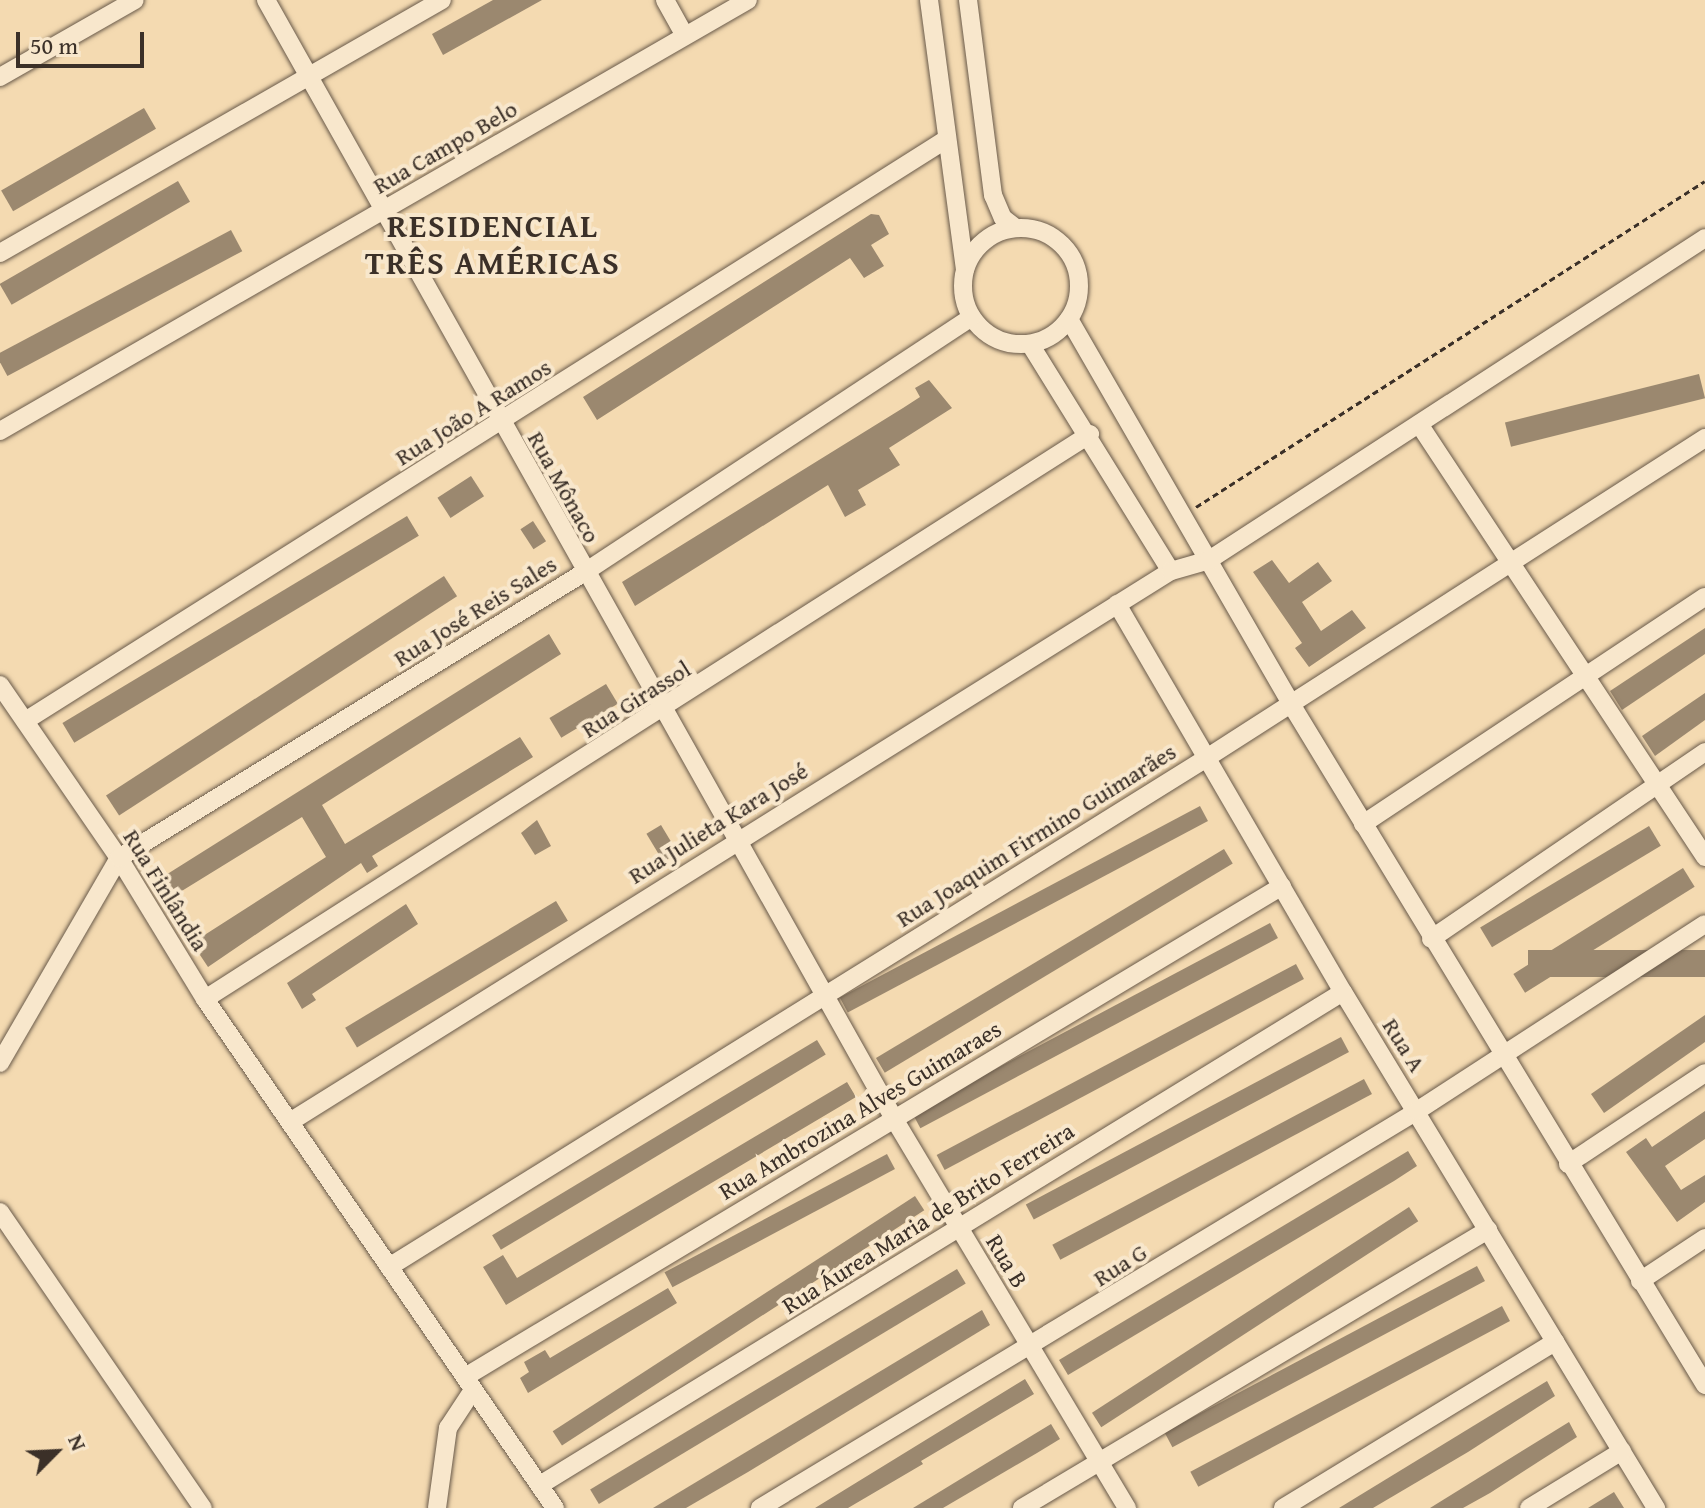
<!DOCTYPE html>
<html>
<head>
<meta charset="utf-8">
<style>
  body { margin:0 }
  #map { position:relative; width:1705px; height:1508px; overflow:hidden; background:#f4dab1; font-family:"Gentium Book Plus",serif }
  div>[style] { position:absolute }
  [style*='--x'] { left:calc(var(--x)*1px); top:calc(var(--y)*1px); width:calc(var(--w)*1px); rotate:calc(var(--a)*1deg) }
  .building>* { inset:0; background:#9b886f; transform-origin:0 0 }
  .path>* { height:3px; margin-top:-1.5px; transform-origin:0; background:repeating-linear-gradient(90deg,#3b3028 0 6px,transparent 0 10px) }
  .roads { filter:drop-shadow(0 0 2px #695a4a) drop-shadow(0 0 2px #695a4a) }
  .street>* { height:18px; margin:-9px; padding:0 9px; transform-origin:9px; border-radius:9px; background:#f8e7cc }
  .street>.ring { margin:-9px; padding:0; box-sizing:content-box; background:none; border:18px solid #f8e7cc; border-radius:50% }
  span { translate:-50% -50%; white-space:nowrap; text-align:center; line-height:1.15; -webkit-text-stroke:8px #f8e7cc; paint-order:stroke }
  .street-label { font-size:24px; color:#3b3028 }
  .district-label { font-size:32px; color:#3b3028; font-weight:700; letter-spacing:2px }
  .north { position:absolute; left:16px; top:1412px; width:80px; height:80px; -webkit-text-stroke:6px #f8e7cc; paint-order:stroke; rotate:66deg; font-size:22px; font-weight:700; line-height:32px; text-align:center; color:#3b3028 }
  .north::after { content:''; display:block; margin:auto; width:28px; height:36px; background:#3b3028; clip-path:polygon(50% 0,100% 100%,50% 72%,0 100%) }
  .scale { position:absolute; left:16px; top:32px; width:128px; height:36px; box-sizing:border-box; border:4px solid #3b3028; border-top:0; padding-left:10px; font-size:24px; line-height:28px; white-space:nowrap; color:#3b3028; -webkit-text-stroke:6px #f8e7cc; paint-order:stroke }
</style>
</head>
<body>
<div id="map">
  <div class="building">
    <i style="clip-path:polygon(493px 0,542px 0,443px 55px,432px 34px)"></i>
    <i style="left:144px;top:108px;width:24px;height:165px;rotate:60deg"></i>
    <i style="left:178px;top:181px;width:24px;height:206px;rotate:60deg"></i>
    <i style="clip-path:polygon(871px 214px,879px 215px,889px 234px,871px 245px,884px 266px,864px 278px,850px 258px,597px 420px,583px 397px)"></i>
    <i style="left:231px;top:230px;width:24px;height:266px;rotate:62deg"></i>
    <i style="left:1699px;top:374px;width:25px;height:200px;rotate:76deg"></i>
    <i style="clip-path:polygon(929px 380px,952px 408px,889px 448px,900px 465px,858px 490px,866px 505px,845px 517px,828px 485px,635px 606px,622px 582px,903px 408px,920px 397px,915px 388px)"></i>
    <i style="left:471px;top:476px;width:24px;height:40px;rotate:57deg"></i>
    <i style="left:407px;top:516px;width:23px;height:402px;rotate:59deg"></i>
    <i style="left:533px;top:521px;width:24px;height:15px;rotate:57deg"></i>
    <i style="clip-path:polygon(1272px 560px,1289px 583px,1318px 562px,1332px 581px,1302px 602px,1321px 631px,1352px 610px,1366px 628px,1309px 667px,1295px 648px,1302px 643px,1253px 572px)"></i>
    <i style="left:444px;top:576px;width:24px;height:403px;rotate:57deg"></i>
    <i style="clip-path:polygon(1705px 628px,1705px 654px,1622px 710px,1610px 691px)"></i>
    <i style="clip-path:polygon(549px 634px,561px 654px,322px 805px,345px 844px,520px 737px,533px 757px,372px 856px,378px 866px,367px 873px,361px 863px,208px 967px,192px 943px,326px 857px,302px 817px,172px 897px,161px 878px)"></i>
    <i style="left:606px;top:684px;width:23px;height:66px;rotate:59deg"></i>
    <i style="clip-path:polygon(1705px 693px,1705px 720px,1655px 756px,1642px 736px)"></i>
    <i style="left:1200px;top:806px;width:17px;height:408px;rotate:62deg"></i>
    <i style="clip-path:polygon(537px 820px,551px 846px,535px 855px,521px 833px)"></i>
    <i style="left:661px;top:825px;width:33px;height:17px;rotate:59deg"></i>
    <i style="left:1649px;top:826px;width:23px;height:197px;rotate:59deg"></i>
    <i style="left:1224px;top:849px;width:17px;height:406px;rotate:59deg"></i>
    <i style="left:1683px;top:868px;width:22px;height:200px;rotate:58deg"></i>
    <i style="left:556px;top:901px;width:23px;height:246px;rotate:59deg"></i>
    <i style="clip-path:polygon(406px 904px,418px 924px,312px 994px,316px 1000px,302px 1009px,287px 983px)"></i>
    <i style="left:1270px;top:923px;width:17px;height:405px;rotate:62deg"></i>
    <i style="left:1705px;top:950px;width:27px;height:177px;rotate:90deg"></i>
    <i style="left:1296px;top:964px;width:17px;height:407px;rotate:62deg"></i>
    <i style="clip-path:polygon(1705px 1015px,1705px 1042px,1604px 1113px,1591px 1094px)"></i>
    <i style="left:1341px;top:1037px;width:17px;height:357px;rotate:62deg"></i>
    <i style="left:817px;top:1040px;width:17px;height:379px;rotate:59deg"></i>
    <i style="left:1364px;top:1079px;width:17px;height:353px;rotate:62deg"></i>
    <i style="clip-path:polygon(847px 1082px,856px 1097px,506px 1305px,483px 1267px,503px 1255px,517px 1278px)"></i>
    <i style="clip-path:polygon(1705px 1111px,1705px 1139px,1665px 1166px,1681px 1190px,1705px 1175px,1705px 1202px,1677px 1222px,1626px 1152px,1646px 1138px,1652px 1147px)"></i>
    <i style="clip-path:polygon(1408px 1151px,1417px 1166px,1394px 1181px,1068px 1375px,1059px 1360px)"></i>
    <i style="left:887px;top:1154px;width:17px;height:252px;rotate:62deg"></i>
    <i style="left:915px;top:1196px;width:17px;height:432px;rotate:57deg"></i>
    <i style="left:1409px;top:1207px;width:17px;height:378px;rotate:57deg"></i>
    <i style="left:1477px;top:1266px;width:17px;height:354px;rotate:62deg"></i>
    <i style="left:957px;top:1269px;width:17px;height:428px;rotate:59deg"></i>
    <i style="clip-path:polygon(668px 1288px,677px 1303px,528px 1393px,520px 1378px,529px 1372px,524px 1362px,545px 1350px,550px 1358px)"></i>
    <i style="left:1502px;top:1306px;width:17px;height:353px;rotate:62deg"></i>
    <i style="clip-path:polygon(982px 1310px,990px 1325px,748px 1472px,686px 1508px,653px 1508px)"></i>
    <i style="clip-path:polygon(1025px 1379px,1034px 1394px,921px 1461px,923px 1464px,848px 1508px,815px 1508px)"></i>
    <i style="clip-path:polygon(1547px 1381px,1555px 1396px,1468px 1452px,1373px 1508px,1339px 1508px)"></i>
    <i style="clip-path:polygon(1569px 1422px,1577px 1437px,1490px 1493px,1463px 1508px,1430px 1508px)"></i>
    <i style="clip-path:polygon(1051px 1424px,1060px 1439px,1037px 1453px,943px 1508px,913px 1508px)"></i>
    <i style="clip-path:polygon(1614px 1492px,1624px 1508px,1588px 1508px)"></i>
  </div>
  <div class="path">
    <i style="--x:1196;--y:507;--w:604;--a:-32.64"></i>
  </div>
  <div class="roads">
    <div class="street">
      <i style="--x:266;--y:0;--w:1281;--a:60.69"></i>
      <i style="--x:893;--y:1117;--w:456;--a:59.1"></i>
      <i style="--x:665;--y:0;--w:41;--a:60.9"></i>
      <i style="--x:929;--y:0;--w:272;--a:82.4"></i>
      <i style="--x:968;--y:0;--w:197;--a:82.7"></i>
      <i style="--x:993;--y:195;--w:25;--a:67"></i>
      <i style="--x:1003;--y:218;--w:16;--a:38"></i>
      <i style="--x:0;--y:77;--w:155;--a:-29.7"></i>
      <i class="ring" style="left:963px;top:228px;width:98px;height:98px"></i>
      <i style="--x:0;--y:253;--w:509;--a:-29.79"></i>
      <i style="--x:1069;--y:319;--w:444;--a:60"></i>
      <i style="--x:1291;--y:704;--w:797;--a:58.7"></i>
      <i style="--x:1030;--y:344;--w:267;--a:58.2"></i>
      <i style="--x:1419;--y:424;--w:519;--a:56.55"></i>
      <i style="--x:0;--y:431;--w:863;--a:-29.95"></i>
      <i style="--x:1117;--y:604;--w:449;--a:59.8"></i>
      <i style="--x:1343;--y:992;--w:604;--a:58.76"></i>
      <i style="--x:0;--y:685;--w:210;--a:55.5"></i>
      <i style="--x:119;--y:858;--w:165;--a:58.6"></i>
      <i style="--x:205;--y:999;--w:618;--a:55.49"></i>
      <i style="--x:25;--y:721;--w:1088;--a:-32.27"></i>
      <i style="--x:1363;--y:824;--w:410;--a:-33.6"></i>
      <i style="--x:1431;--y:939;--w:332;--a:-34.3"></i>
      <i style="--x:205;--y:999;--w:1050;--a:-32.55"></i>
      <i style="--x:0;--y:1063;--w:237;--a:-59.9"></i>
      <i style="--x:119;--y:858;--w:547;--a:-31.54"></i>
      <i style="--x:585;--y:572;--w:463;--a:-33.4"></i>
      <i style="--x:293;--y:1120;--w:1036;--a:-32.02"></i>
      <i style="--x:1171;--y:571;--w:40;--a:-16"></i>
      <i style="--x:1209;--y:560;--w:591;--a:-32.99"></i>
      <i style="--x:1568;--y:1164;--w:164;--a:-33.6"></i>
      <i style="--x:0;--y:1212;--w:359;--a:55.6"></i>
      <i style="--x:389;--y:1267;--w:961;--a:-31.9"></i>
      <i style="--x:1205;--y:759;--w:594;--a:-32.7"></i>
      <i style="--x:1640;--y:1281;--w:78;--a:-33.5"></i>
      <i style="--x:465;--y:1377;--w:953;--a:-31"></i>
      <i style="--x:540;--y:1485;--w:942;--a:-31.55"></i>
      <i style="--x:437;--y:1508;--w:81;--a:-82.2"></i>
      <i style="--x:448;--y:1428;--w:45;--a:-56.7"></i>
      <i style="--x:760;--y:1508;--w:768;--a:-31.14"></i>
      <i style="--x:1417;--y:1111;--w:343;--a:-33"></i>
      <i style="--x:1022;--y:1508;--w:543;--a:-30.82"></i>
      <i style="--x:1283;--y:1508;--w:319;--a:-31.4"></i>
      <i style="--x:1529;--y:1508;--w:109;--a:-31.5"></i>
    </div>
  </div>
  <div class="street-label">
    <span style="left:445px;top:147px;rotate:-30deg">Rua Campo Belo</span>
    <span style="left:473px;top:412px;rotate:-32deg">Rua João A Ramos</span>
    <span style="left:564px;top:487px;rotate:61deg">Rua Mônaco</span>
    <span style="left:475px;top:611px;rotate:-32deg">Rua José Reis Sales</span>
    <span style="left:636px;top:699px;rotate:-32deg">Rua Girassol</span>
    <span style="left:718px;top:823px;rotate:-32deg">Rua Julieta Kara José</span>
    <span style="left:1036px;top:835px;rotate:-32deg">Rua Joaquim Firmino Guimarães</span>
    <span style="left:166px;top:890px;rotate:58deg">Rua Finlândia</span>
    <span style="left:1404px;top:1045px;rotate:58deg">Rua A</span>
    <span style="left:860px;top:1110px;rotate:-31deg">Rua Ambrozina Alves Guimaraes</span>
    <span style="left:928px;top:1218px;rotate:-32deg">Rua Áurea Maria de Brito Ferreira</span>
    <span style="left:1007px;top:1261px;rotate:59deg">Rua B</span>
    <span style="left:1120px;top:1265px;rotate:-32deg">Rua G</span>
  </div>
  <div class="district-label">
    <span style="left:493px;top:245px">RESIDENCIAL<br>TRÊS AMÉRICAS</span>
  </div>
  <div class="north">N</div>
  <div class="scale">50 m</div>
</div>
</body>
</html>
